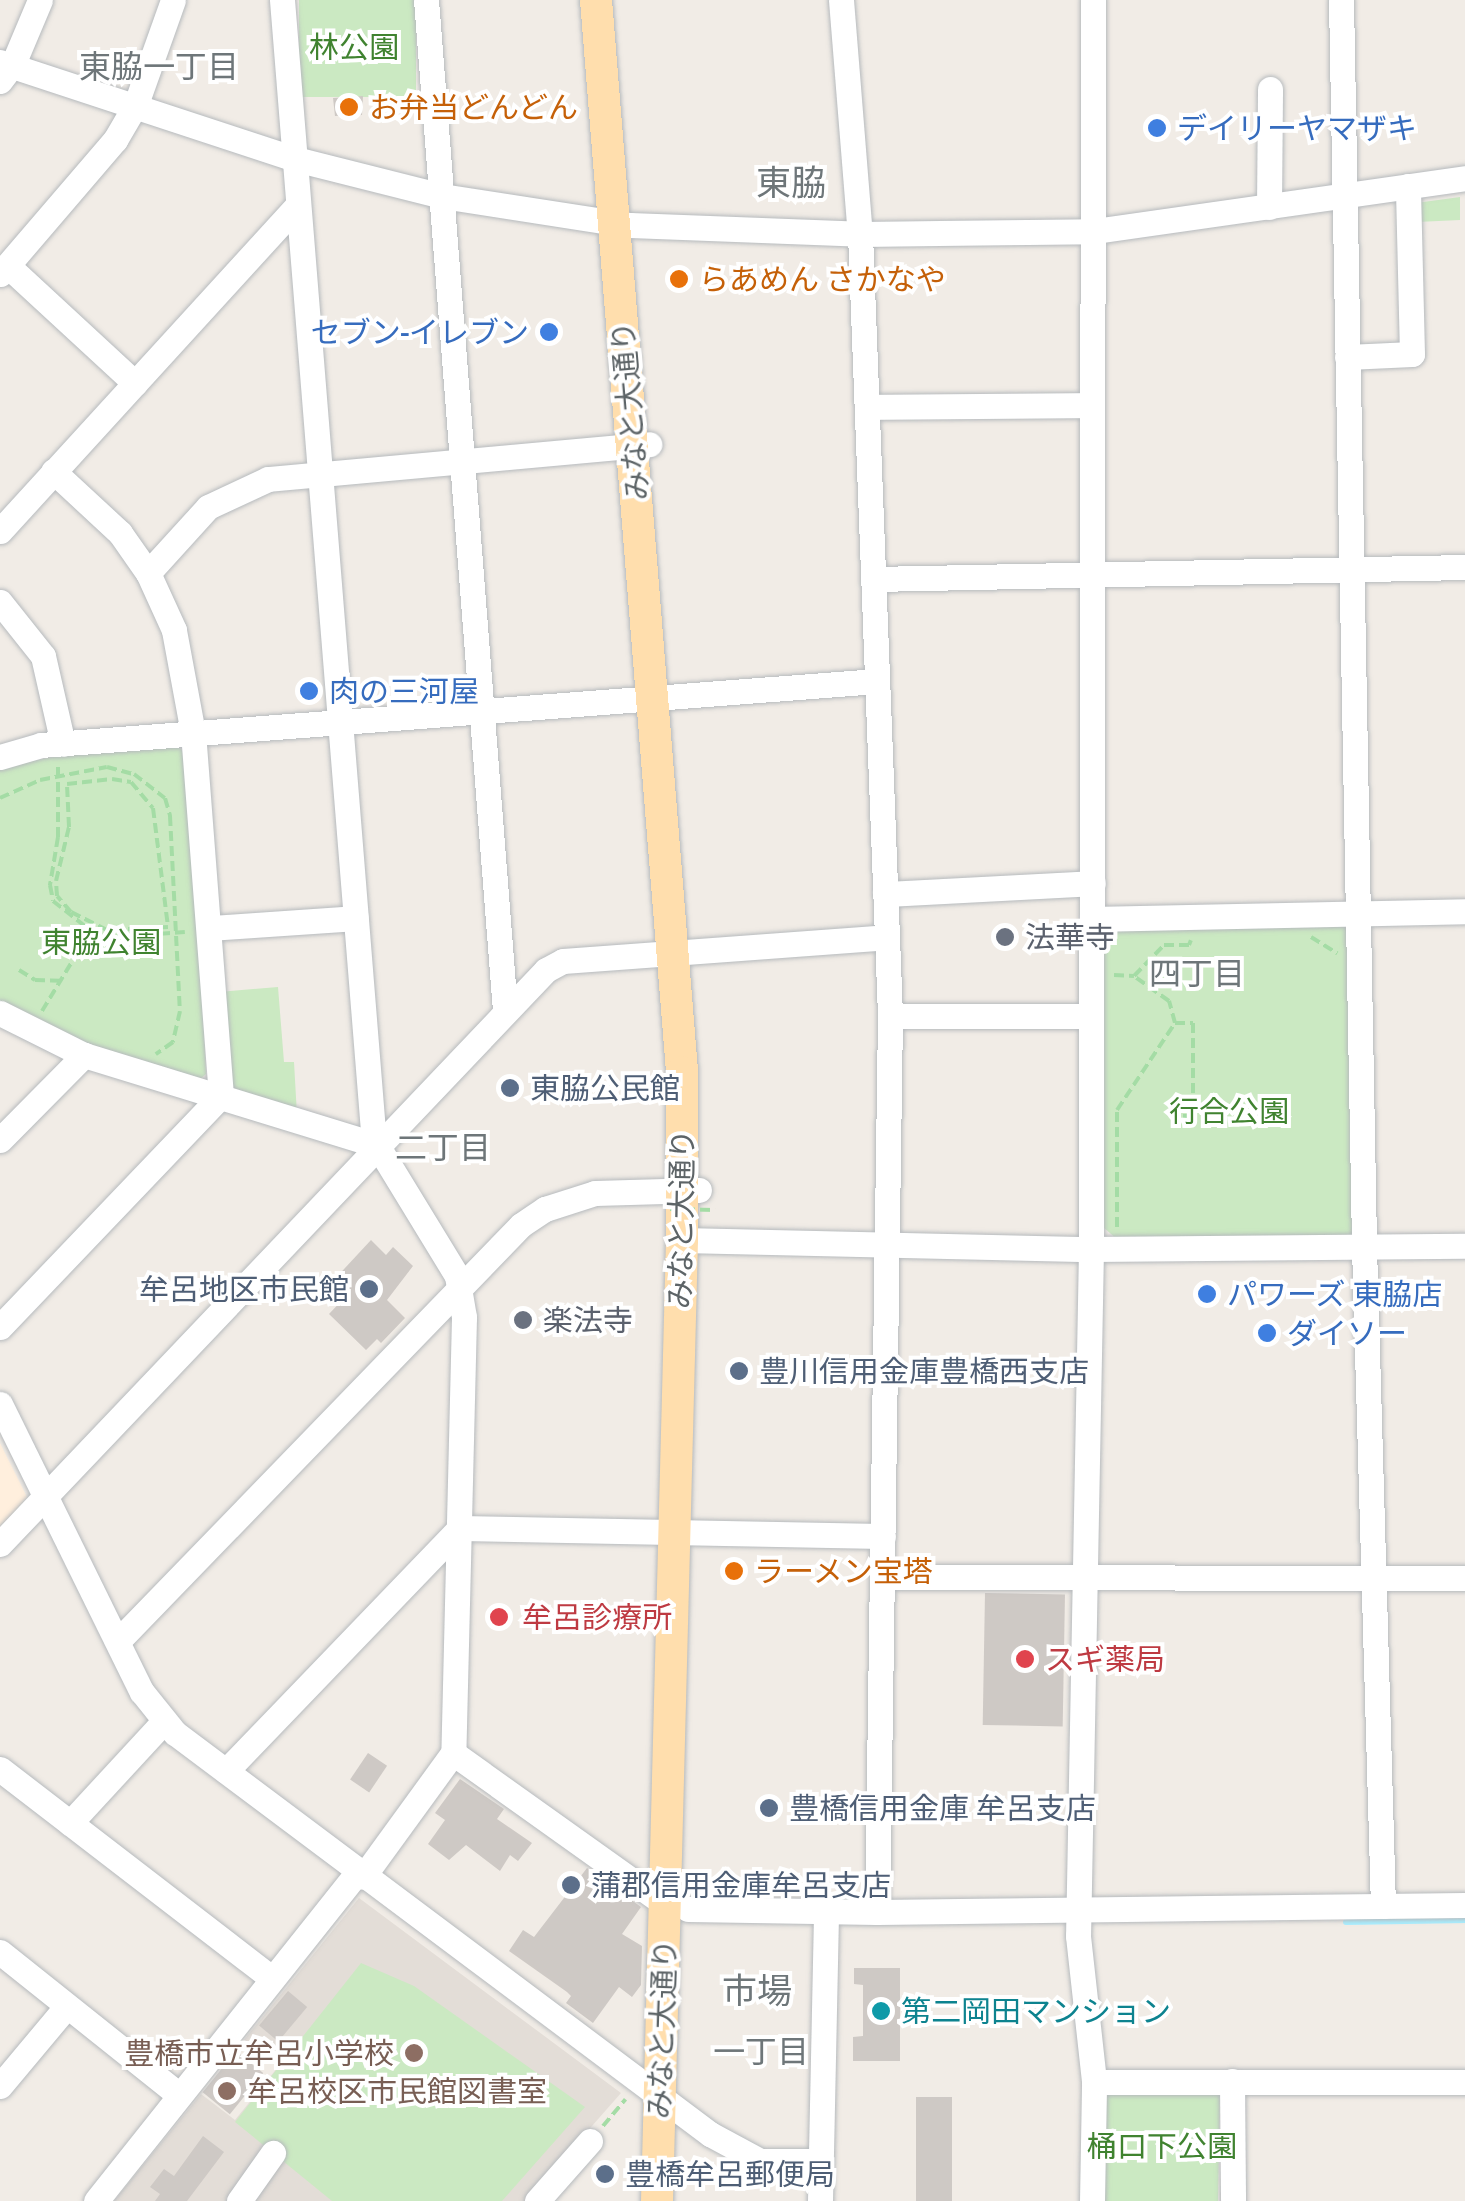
<!DOCTYPE html>
<html>
<head>
<meta charset="utf-8">
<style>
  body { margin:0 }
  #map { position:relative; width:1465px; height:2201px; overflow:hidden; background:#f1ece6; font-family:"Archivo Narrow","Noto Sans JP",sans-serif }
  div>[style] { position:absolute }
  [style*='--x'] { left:calc(var(--x)*1px); top:calc(var(--y)*1px); width:calc(var(--w)*1px); rotate:calc(var(--a)*1deg) }
  .commercial>* { inset:0; background:#ffefdd }
  .education>* { inset:0; background:#e3ddd7 }
  .green>* { inset:0; background:#cbe9c2; transform-origin:0 0 }
  .stream>* { height:6px; margin:-3px; padding:0 3px; transform-origin:3px; border-radius:3px; background:#a8eeff }
  .building>* { inset:0; background:#cec9c5; transform-origin:0 0 }
  .path>* { height:4px; margin-top:-2px; transform-origin:0; background:repeating-linear-gradient(90deg,#a4dca5 0 10px,transparent 0 15px) }
  .roads { filter:drop-shadow(0 0 2px #b6babd) drop-shadow(0 0 2px #b6babd) }
  .minor>* { height:25px; margin:-12.5px; padding:0 12.5px; transform-origin:12.5px; border-radius:12.5px; background:#fff }
  .major>* { height:32px; margin:-16px; padding:0 16px; transform-origin:16px; border-radius:16px; background:#ffdead }
  .path-bridge>* { height:4px; margin-top:-2px; transform-origin:0; background:repeating-linear-gradient(90deg,#a4dca5 0 10px,transparent 0 15px) }
  .dots>* { width:28px; height:28px; translate:-50% -50%; box-sizing:border-box; border:5px solid #fff; border-radius:50% }
  span { translate:-50% -50%; white-space:nowrap; text-align:center; line-height:1.15; -webkit-text-stroke:8px #fff; paint-order:stroke }
  .park-label { font-size:30px; color:#408330 }
  .food-label { font-size:30px; color:#c56008 }
  .left { translate:0 -50%; text-align:left }
  .shop-label { font-size:30px; color:#366cbe }
  .right { translate:-100% -50%; text-align:right }
  .street-label { font-size:30px; color:#5d6467 }
  .worship-label { font-size:30px; color:#5b616d }
  .service-label { font-size:30px; color:#4e5e75 }
  .health-label { font-size:30px; color:#be3a42 }
  .culture-label { font-size:30px; color:#0d838f }
  .education-label { font-size:30px; color:#785e54 }
  .neighbourhood-label { font-size:32px; color:#6e7679 }
  .quarter-label { font-size:35px; color:#6e7679 }
</style>
</head>
<body>
<div id="map">
  <div class="commercial">
    <i style="clip-path:polygon(0 1443px,27px 1497px,0 1532px)"></i>
  </div>
  <div class="education">
    <i style="clip-path:polygon(359px 1898px,621px 2093px,526px 2201px,114px 2201px,201px 2094px,235px 2120px,278px 2067px,244px 2040px)"></i>
  </div>
  <div class="green">
    <i style="left:299px;top:0;width:117px;height:97px"></i>
    <i style="clip-path:polygon(1460px 197px,1460px 220px,1417px 222px,1416px 203px)"></i>
    <i style="clip-path:polygon(176px 745px,185px 753px,199px 913px,206px 1074px,198px 1081px,101px 1053px,0 1004px,0 767px,64px 755px)"></i>
    <i style="clip-path:polygon(1339px 921px,1350px 932px,1358px 1229px,1350px 1239px,1117px 1239px,1104px 1228px,1104px 937px,1113px 928px)"></i>
    <i style="clip-path:polygon(278px 987px,284px 1062px,294px 1062px,297px 1115px,227px 1088px,219px 992px)"></i>
    <i style="clip-path:polygon(361px 1963px,414px 1986px,585px 2107px,502px 2201px,332px 2201px,235px 2122px)"></i>
    <i style="left:1106px;top:2090px;width:114px;height:111px;rotate:1deg"></i>
  </div>
  <div class="stream">
    <i style="--x:1346;--y:1922;--w:119;--a:-1"></i>
  </div>
  <div class="building">
    <i style="clip-path:polygon(363px 96px,362px 115px,335px 116px,333px 98px)"></i>
    <i style="clip-path:polygon(76px 931px,83px 934px,80px 947px,68px 941px)"></i>
    <i style="clip-path:polygon(371px 1240px,386px 1255px,393px 1247px,413px 1266px,387px 1300px,405px 1318px,381px 1343px,377px 1339px,366px 1350px,329px 1314px,347px 1295px,332px 1282px)"></i>
    <i style="left:985px;top:1593px;width:80px;height:132px;rotate:1deg"></i>
    <i style="left:368px;top:1753px;width:23px;height:32px;rotate:34deg"></i>
    <i style="clip-path:polygon(460px 1779px,504px 1809px,497px 1819px,532px 1843px,518px 1861px,510px 1855px,500px 1871px,466px 1845px,449px 1860px,428px 1844px,445px 1820px,435px 1813px)"></i>
    <i style="clip-path:polygon(587px 1868px,641px 1907px,622px 1934px,642px 1946px,641px 1985px,632px 1997px,619px 1987px,593px 2023px,566px 2003px,571px 1996px,567px 1992px,509px 1951px,523px 1930px,534px 1937px)"></i>
    <i style="clip-path:polygon(854px 1968px,900px 1968px,900px 2061px,853px 2061px,853px 2037px,863px 2036px,863px 1985px,854px 1984px)"></i>
    <i style="left:288px;top:1991px;width:25px;height:45px;rotate:40deg"></i>
    <i style="left:236px;top:2051px;width:35px;height:53px;rotate:39deg"></i>
    <i style="left:916px;top:2097px;width:36px;height:104px"></i>
    <i style="clip-path:polygon(203px 2136px,224px 2152px,187px 2201px,155px 2201px,160px 2194px,150px 2187px,164px 2169px,174px 2176px)"></i>
  </div>
  <div class="path">
    <i style="--x:58;--y:767;--w:70;--a:90"></i>
    <i style="--x:58;--y:837;--w:49;--a:99.5"></i>
    <i style="--x:50;--y:885;--w:16;--a:79"></i>
    <i style="--x:53;--y:901;--w:60;--a:38.2"></i>
    <i style="--x:112;--y:779;--w:19;--a:9"></i>
    <i style="--x:131;--y:782;--w:34;--a:50"></i>
    <i style="--x:153;--y:808;--w:120;--a:82.8"></i>
    <i style="--x:168;--y:927;--w:61;--a:177.2"></i>
    <i style="--x:107;--y:930;--w:40;--a:-153.4"></i>
    <i style="--x:71;--y:912;--w:21;--a:-131"></i>
    <i style="--x:57;--y:896;--w:15;--a:-94"></i>
    <i style="--x:56;--y:881;--w:56;--a:-76.5"></i>
    <i style="--x:69;--y:827;--w:43;--a:-92.7"></i>
    <i style="--x:67;--y:784;--w:45;--a:-6.3"></i>
    <i style="--x:0;--y:798;--w:44;--a:-24.2"></i>
    <i style="--x:40;--y:780;--w:68;--a:-11"></i>
    <i style="--x:107;--y:767;--w:28;--a:15"></i>
    <i style="--x:134;--y:774;--w:39;--a:38"></i>
    <i style="--x:165;--y:798;--w:19;--a:74"></i>
    <i style="--x:170;--y:816;--w:195;--a:87.1"></i>
    <i style="--x:180;--y:1011;--w:32;--a:103"></i>
    <i style="--x:173;--y:1042;--w:21;--a:145"></i>
    <i style="--x:1311;--y:937;--w:31;--a:32"></i>
    <i style="--x:19;--y:970;--w:19;--a:32"></i>
    <i style="--x:35;--y:980;--w:25;--a:2"></i>
    <i style="--x:1114;--y:975;--w:20;--a:3"></i>
    <i style="--x:42;--y:1011;--w:66;--a:-58.7"></i>
    <i style="--x:76;--y:955;--w:29;--a:-35"></i>
    <i style="--x:100;--y:938;--w:85;--a:-4"></i>
    <i style="--x:1175;--y:1023;--w:18;--a:0"></i>
    <i style="--x:1193;--y:1023;--w:93;--a:90"></i>
    <i style="--x:1193;--y:1116;--w:11;--a:180"></i>
    <i style="--x:1117;--y:1227;--w:117;--a:-90"></i>
    <i style="--x:1117;--y:1110;--w:105;--a:-56.3"></i>
    <i style="--x:1175;--y:1023;--w:23;--a:-105"></i>
    <i style="--x:1169;--y:1001;--w:43;--a:-144.5"></i>
    <i style="--x:1134;--y:976;--w:43;--a:-45.9"></i>
    <i style="--x:1164;--y:945;--w:25;--a:0"></i>
    <i style="--x:1189;--y:945;--w:5;--a:-68"></i>
    <i style="--x:603;--y:2126;--w:35;--a:-50"></i>
  </div>
  <div class="roads">
    <div class="minor">
      <i style="--x:282;--y:0;--w:1134;--a:85.4"></i>
      <i style="--x:373;--y:1130;--w:16;--a:75"></i>
      <i style="--x:377;--y:1145;--w:153;--a:58.6"></i>
      <i style="--x:457;--y:1276;--w:42;--a:80.3"></i>
      <i style="--x:464;--y:1317;--w:436;--a:91.4"></i>
      <i style="--x:453;--y:1753;--w:153;--a:126"></i>
      <i style="--x:426;--y:0;--w:1013;--a:85.53"></i>
      <i style="--x:841;--y:0;--w:235;--a:85.4"></i>
      <i style="--x:860;--y:234;--w:783;--a:87.8"></i>
      <i style="--x:890;--y:1016;--w:896;--a:90.83"></i>
      <i style="--x:1093;--y:0;--w:1249;--a:90.09"></i>
      <i style="--x:1091;--y:1249;--w:687;--a:91.08"></i>
      <i style="--x:1078;--y:1936;--w:147;--a:83.7"></i>
      <i style="--x:1341;--y:0;--w:1247;--a:88.94"></i>
      <i style="--x:1364;--y:1247;--w:659;--a:88.35"></i>
      <i style="--x:0;--y:62;--w:311;--a:18.2"></i>
      <i style="--x:295;--y:159;--w:152;--a:14.1"></i>
      <i style="--x:442;--y:196;--w:190;--a:8.8"></i>
      <i style="--x:630;--y:225;--w:230;--a:2.2"></i>
      <i style="--x:860;--y:234;--w:234;--a:-0.7"></i>
      <i style="--x:1094;--y:231;--w:375;--a:-8.1"></i>
      <i style="--x:0;--y:81;--w:21;--a:-53"></i>
      <i style="--x:13;--y:64;--w:69;--a:-67.1"></i>
      <i style="--x:1269;--y:207;--w:118;--a:-89.5"></i>
      <i style="--x:8;--y:266;--w:173;--a:42.7"></i>
      <i style="--x:0;--y:274;--w:177;--a:-49.4"></i>
      <i style="--x:115;--y:140;--w:42;--a:-59.7"></i>
      <i style="--x:136;--y:104;--w:110;--a:-70.4"></i>
      <i style="--x:1347;--y:357;--w:65;--a:-2.6"></i>
      <i style="--x:1412;--y:354;--w:168;--a:-91.4"></i>
      <i style="--x:867;--y:407;--w:224;--a:-0.5"></i>
      <i style="--x:0;--y:531;--w:442;--a:-47.6"></i>
      <i style="--x:148;--y:573;--w:89;--a:-47.7"></i>
      <i style="--x:208;--y:507;--w:66;--a:-25"></i>
      <i style="--x:268;--y:479;--w:383;--a:-5.2"></i>
      <i style="--x:873;--y:579;--w:592;--a:-1.16"></i>
      <i style="--x:0;--y:602;--w:69;--a:51.5"></i>
      <i style="--x:43;--y:656;--w:90;--a:77.2"></i>
      <i style="--x:0;--y:757;--w:43;--a:-16.3"></i>
      <i style="--x:41;--y:745;--w:838;--a:-4.38"></i>
      <i style="--x:885;--y:894;--w:208;--a:-3"></i>
      <i style="--x:1092;--y:919;--w:373;--a:-1.2"></i>
      <i style="--x:210;--y:928;--w:146;--a:-3.9"></i>
      <i style="--x:0;--y:1013;--w:94;--a:26.6"></i>
      <i style="--x:84;--y:1055;--w:307;--a:17.1"></i>
      <i style="--x:890;--y:1016;--w:201;--a:0"></i>
      <i style="--x:0;--y:1140;--w:120;--a:-45.3"></i>
      <i style="--x:682;--y:1240;--w:409;--a:1.3"></i>
      <i style="--x:1091;--y:1249;--w:374;--a:-0.5"></i>
      <i style="--x:0;--y:1327;--w:320;--a:-46.3"></i>
      <i style="--x:221;--y:1096;--w:364;--a:-94.4"></i>
      <i style="--x:193;--y:733;--w:105;--a:-100.5"></i>
      <i style="--x:174;--y:630;--w:63;--a:-114.5"></i>
      <i style="--x:148;--y:573;--w:49;--a:-125"></i>
      <i style="--x:120;--y:533;--w:91;--a:-137.2"></i>
      <i style="--x:0;--y:1404;--w:321;--a:63.8"></i>
      <i style="--x:142;--y:1692;--w:53;--a:51.2"></i>
      <i style="--x:175;--y:1733;--w:669;--a:36.85"></i>
      <i style="--x:710;--y:2134;--w:57;--a:28.4"></i>
      <i style="--x:760;--y:2161;--w:59;--a:0"></i>
      <i style="--x:0;--y:1544;--w:792;--a:-46.43"></i>
      <i style="--x:546;--y:970;--w:19;--a:-28"></i>
      <i style="--x:563;--y:961;--w:324;--a:-4.2"></i>
      <i style="--x:882;--y:1577;--w:583;--a:0.1"></i>
      <i style="--x:118;--y:1641;--w:579;--a:-45.91"></i>
      <i style="--x:521;--y:1225;--w:29;--a:-34"></i>
      <i style="--x:545;--y:1209;--w:52;--a:-17.7"></i>
      <i style="--x:595;--y:1193;--w:104;--a:-1.7"></i>
      <i style="--x:453;--y:1753;--w:260;--a:35.5"></i>
      <i style="--x:0;--y:1769;--w:342;--a:37.6"></i>
      <i style="--x:226;--y:1771;--w:337;--a:-46.1"></i>
      <i style="--x:460;--y:1528;--w:423;--a:1.1"></i>
      <i style="--x:70;--y:1823;--w:139;--a:-47.3"></i>
      <i style="--x:688;--y:1909;--w:189;--a:0.9"></i>
      <i style="--x:877;--y:1912;--w:588;--a:-0.68"></i>
      <i style="--x:0;--y:1952;--w:229;--a:38.6"></i>
      <i style="--x:1232;--y:2081;--w:120;--a:89.5"></i>
      <i style="--x:0;--y:2086;--w:104;--a:-50.1"></i>
      <i style="--x:96;--y:2201;--w:421;--a:-51.5"></i>
      <i style="--x:239;--y:2201;--w:59;--a:-54.7"></i>
      <i style="--x:537;--y:2201;--w:80;--a:-48.5"></i>
      <i style="--x:820;--y:2201;--w:290;--a:-88.8"></i>
      <i style="--x:1092;--y:2201;--w:119;--a:-89"></i>
      <i style="--x:1094;--y:2082;--w:371;--a:0"></i>
    </div>
    <div class="major">
      <i style="--x:596;--y:0;--w:1075;--a:85.41"></i>
      <i style="--x:682;--y:1072;--w:168;--a:90"></i>
      <i style="--x:682;--y:1240;--w:961;--a:91.49"></i>
    </div>
  </div>
  <div class="path-bridge">
    <i style="--x:670;--y:1209;--w:45;--a:1.3"></i>
  </div>
  <div class="dots">
    <i style="left:349px;top:107px;background:#e8710a"></i>
    <i style="left:1157px;top:128px;background:#3f7fe0"></i>
    <i style="left:679px;top:279px;background:#e8710a"></i>
    <i style="left:549px;top:332px;background:#3f7fe0"></i>
    <i style="left:309px;top:691px;background:#3f7fe0"></i>
    <i style="left:1005px;top:937px;background:#6b7280"></i>
    <i style="left:510px;top:1088px;background:#5c6f8a"></i>
    <i style="left:369px;top:1289px;background:#5c6f8a"></i>
    <i style="left:1207px;top:1294px;background:#3f7fe0"></i>
    <i style="left:523px;top:1320px;background:#6b7280"></i>
    <i style="left:1267px;top:1333px;background:#3f7fe0"></i>
    <i style="left:739px;top:1371px;background:#5c6f8a"></i>
    <i style="left:734px;top:1571px;background:#e8710a"></i>
    <i style="left:499px;top:1617px;background:#e0444e"></i>
    <i style="left:1025px;top:1659px;background:#e0444e"></i>
    <i style="left:769px;top:1808px;background:#5c6f8a"></i>
    <i style="left:571px;top:1885px;background:#5c6f8a"></i>
    <i style="left:881px;top:2011px;background:#0f9aa8"></i>
    <i style="left:414px;top:2053px;background:#8d6e63"></i>
    <i style="left:227px;top:2091px;background:#8d6e63"></i>
    <i style="left:605px;top:2174px;background:#5c6f8a"></i>
  </div>
  <div class="park-label">
    <span style="left:354px;top:47px">林公園</span>
    <span style="left:101px;top:942px">東脇公園</span>
    <span style="left:1229px;top:1111px">行合公園</span>
    <span style="left:1162px;top:2146px">桶口下公園</span>
  </div>
  <div class="food-label">
    <span class="left" style="left:369px;top:107px">お弁当どんどん</span>
    <span class="left" style="left:699px;top:279px">らあめん さかなや</span>
    <span class="left" style="left:754px;top:1571px">ラーメン宝塔</span>
  </div>
  <div class="shop-label">
    <span class="left" style="left:1177px;top:128px">デイリーヤマザキ</span>
    <span class="right" style="left:529px;top:332px">セブン-イレブン</span>
    <span class="left" style="left:329px;top:691px">肉の三河屋</span>
    <span class="left" style="left:1227px;top:1294px">パワーズ 東脇店</span>
    <span class="left" style="left:1287px;top:1333px">ダイソー</span>
  </div>
  <div class="street-label">
    <span style="left:630px;top:411px;rotate:-95deg">みなと大通り</span>
    <span style="left:681px;top:1219px;rotate:-89deg">みなと大通り</span>
    <span style="left:662px;top:2029px;rotate:-88deg">みなと大通り</span>
  </div>
  <div class="worship-label">
    <span class="left" style="left:1025px;top:937px">法華寺</span>
    <span class="left" style="left:543px;top:1320px">楽法寺</span>
  </div>
  <div class="service-label">
    <span class="left" style="left:530px;top:1088px">東脇公民館</span>
    <span class="right" style="left:349px;top:1289px">牟呂地区市民館</span>
    <span class="left" style="left:759px;top:1371px">豊川信用金庫豊橋西支店</span>
    <span class="left" style="left:789px;top:1808px">豊橋信用金庫 牟呂支店</span>
    <span class="left" style="left:591px;top:1885px">蒲郡信用金庫牟呂支店</span>
    <span class="left" style="left:625px;top:2174px">豊橋牟呂郵便局</span>
  </div>
  <div class="health-label">
    <span class="left" style="left:522px;top:1617px">牟呂診療所</span>
    <span class="left" style="left:1045px;top:1659px">スギ薬局</span>
  </div>
  <div class="culture-label">
    <span class="left" style="left:901px;top:2011px">第二岡田マンション</span>
  </div>
  <div class="education-label">
    <span class="right" style="left:394px;top:2053px">豊橋市立牟呂小学校</span>
    <span class="left" style="left:247px;top:2091px">牟呂校区市民館図書室</span>
  </div>
  <div class="neighbourhood-label">
    <span style="left:159px;top:67px">東脇一丁目</span>
    <span style="left:1197px;top:974px">四丁目</span>
    <span style="left:443px;top:1148px">二丁目</span>
    <span style="left:761px;top:2052px">一丁目</span>
  </div>
  <div class="quarter-label">
    <span style="left:791px;top:183px">東脇</span>
    <span style="left:757px;top:1991px">市場</span>
  </div>
</div>
</body>
</html>
